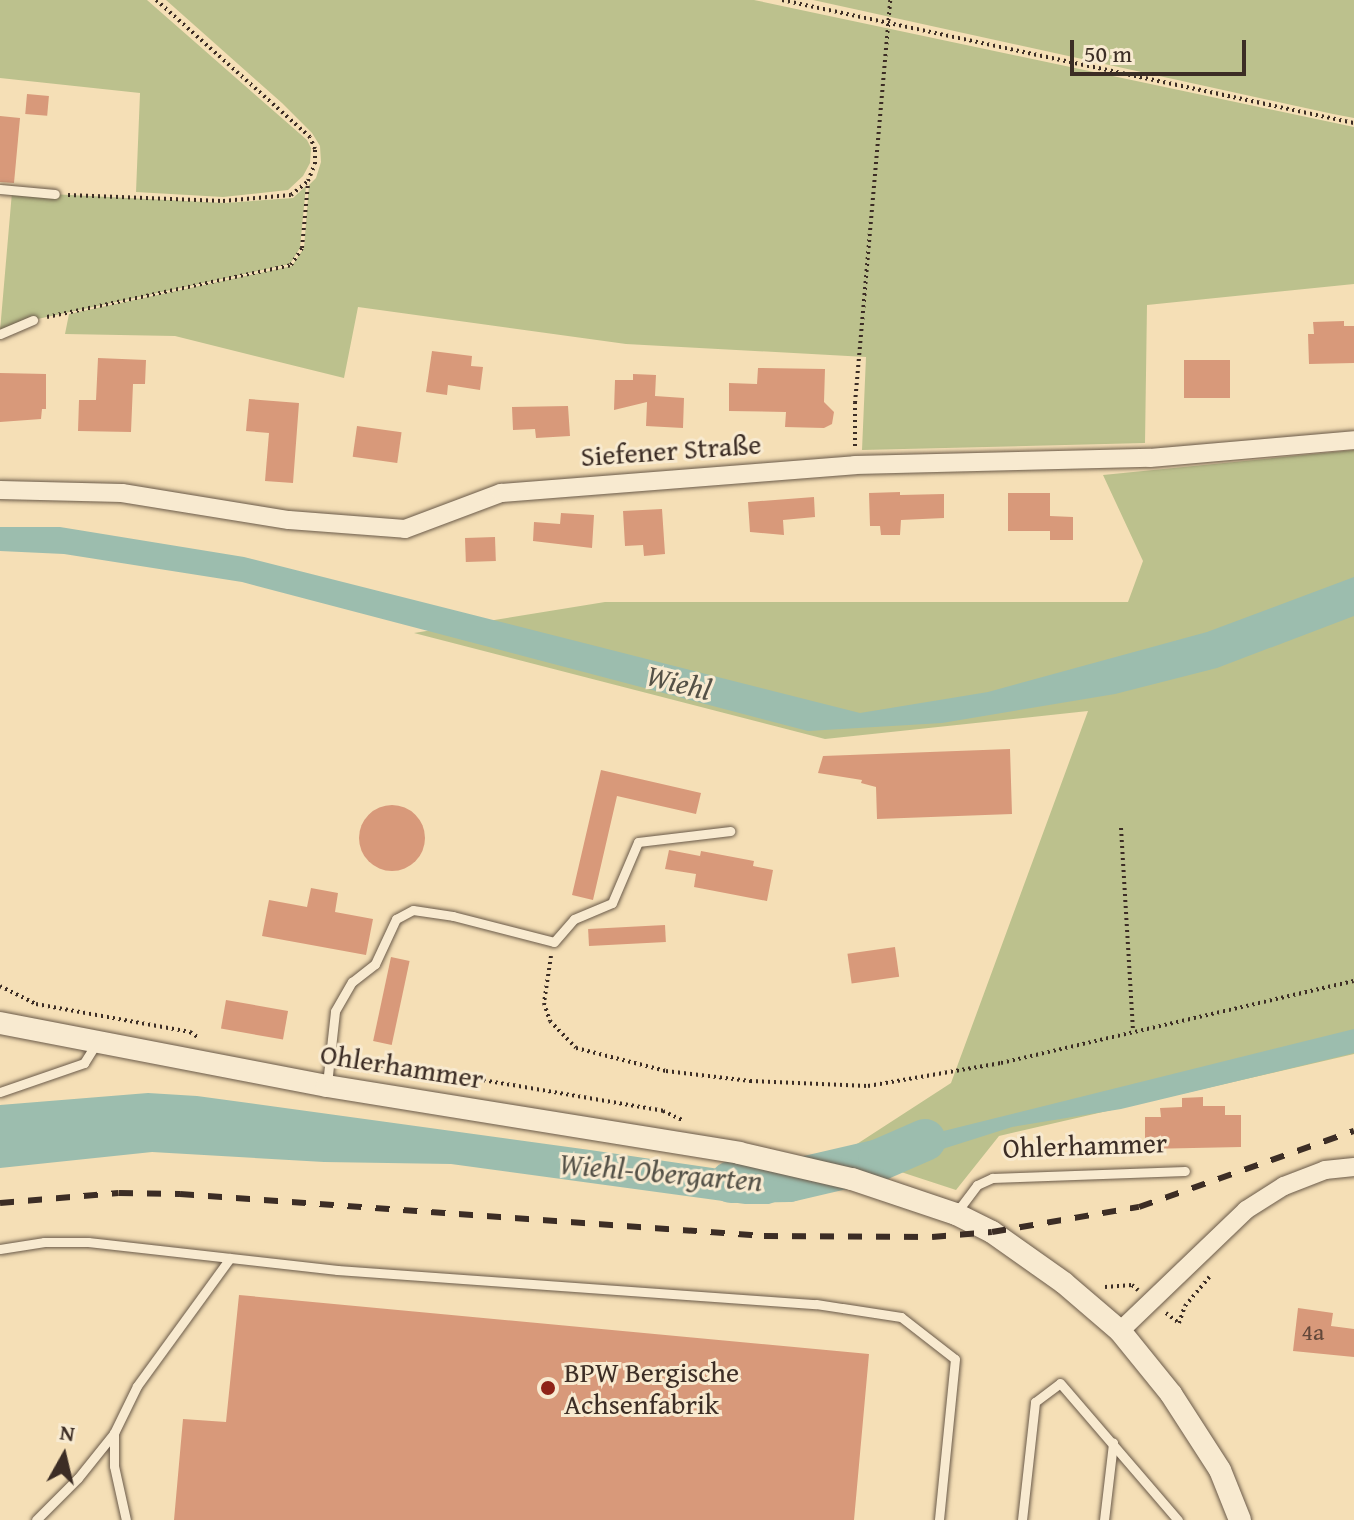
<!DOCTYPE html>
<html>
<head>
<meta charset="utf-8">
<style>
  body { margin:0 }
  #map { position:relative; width:1354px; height:1520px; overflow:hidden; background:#f5dfb6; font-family:"Gentium Book Plus",serif }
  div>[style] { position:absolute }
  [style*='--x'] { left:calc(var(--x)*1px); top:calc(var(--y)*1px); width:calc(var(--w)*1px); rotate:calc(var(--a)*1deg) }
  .green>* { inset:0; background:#bcc18d }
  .water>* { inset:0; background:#9cbdae }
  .river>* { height:42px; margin:-21px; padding:0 21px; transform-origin:21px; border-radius:21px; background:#9cbdae }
  .building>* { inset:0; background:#d8997a; transform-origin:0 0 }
  .round { border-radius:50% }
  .path>* { height:4px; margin-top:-2px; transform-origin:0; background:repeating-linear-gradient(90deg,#3c2d25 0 2px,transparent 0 6px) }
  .roads { filter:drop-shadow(0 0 2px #6a5a49) drop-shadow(0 0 2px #6a5a49) }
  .service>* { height:9px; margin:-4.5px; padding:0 4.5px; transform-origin:4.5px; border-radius:4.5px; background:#f8ead0 }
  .minor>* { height:18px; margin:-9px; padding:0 9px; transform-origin:9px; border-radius:9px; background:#f8ead0 }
  .tertiary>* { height:22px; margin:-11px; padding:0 11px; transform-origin:11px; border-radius:11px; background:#f8ead0 }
  .rail>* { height:6px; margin-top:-3px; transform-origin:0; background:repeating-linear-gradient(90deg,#3c2d25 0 14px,transparent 0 28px) }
  .dots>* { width:22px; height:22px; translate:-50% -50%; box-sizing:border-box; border:4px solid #f8ead0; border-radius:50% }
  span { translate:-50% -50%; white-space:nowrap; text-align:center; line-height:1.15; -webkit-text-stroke:6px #f8ead0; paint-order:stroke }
  .number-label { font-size:24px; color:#63483a }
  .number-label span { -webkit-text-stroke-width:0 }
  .street-label { font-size:28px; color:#3c2d25 }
  .poi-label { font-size:28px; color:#3c2d25 }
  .left { translate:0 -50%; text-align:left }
  .water-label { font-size:30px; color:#545147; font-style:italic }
  .north { position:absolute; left:24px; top:1416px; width:80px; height:80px; -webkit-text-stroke:6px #f8ead0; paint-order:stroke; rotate:8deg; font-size:22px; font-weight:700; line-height:32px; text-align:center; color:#3c2d25 }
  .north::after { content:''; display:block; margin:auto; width:28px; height:36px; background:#3c2d25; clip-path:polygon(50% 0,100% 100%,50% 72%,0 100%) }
  .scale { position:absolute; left:1070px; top:40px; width:176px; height:36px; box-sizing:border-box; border:4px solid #3c2d25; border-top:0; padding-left:10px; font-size:24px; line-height:28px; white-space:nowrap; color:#3c2d25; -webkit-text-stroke:6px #f8ead0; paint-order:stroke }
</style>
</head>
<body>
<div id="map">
  <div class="green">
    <i style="clip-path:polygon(0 0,147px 0,307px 140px,311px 148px,310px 163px,303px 176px,288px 190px,223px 197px,136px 192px,140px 93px,0 78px)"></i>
    <i style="clip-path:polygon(166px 0,754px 0,1354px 127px,1354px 284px,1147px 305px,1145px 443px,862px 450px,866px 357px,626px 344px,358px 307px,344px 378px,175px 336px,65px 334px,69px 314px,292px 266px,304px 248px,309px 185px,316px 178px,321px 162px,320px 146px,312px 133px,282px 103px)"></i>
    <i style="clip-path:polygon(813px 0,1354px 0,1354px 118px,1333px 114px)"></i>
    <i style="clip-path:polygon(306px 186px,300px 248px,290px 264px,33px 320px,0 331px,12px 192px,224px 203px,293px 198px)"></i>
    <i style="clip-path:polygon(1354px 450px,1354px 1054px,999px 1136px,956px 1190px,843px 1153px,951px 1083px,1088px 711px,825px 739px,414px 633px,605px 602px,1128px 602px,1143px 561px,1103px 475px)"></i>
  </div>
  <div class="water">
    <i style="clip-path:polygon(0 527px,60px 527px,244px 557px,860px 713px,988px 692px,1207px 632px,1354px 577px,1354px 616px,1217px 668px,1115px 694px,942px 723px,808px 731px,242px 582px,64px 554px,0 551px)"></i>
    <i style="clip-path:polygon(1354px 1029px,1354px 1053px,1121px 1109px,1012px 1127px,889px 1166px,843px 1153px,883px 1146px)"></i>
    <i style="clip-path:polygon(148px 1093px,197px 1096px,590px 1150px,760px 1175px,816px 1188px,769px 1204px,745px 1204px,451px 1164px,324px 1162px,152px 1152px,0 1168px,0 1105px)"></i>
  </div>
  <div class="river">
    <i style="--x:731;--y:1182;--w:58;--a:-1"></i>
    <i style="--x:789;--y:1181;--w:92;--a:-13.1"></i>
    <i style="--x:879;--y:1160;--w:50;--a:-23.5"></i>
  </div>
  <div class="building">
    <i style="left:27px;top:94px;width:22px;height:20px;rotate:5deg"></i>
    <i style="clip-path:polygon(0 116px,20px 118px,14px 183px,0 182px)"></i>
    <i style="clip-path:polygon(1344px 321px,1344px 326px,1354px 326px,1354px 363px,1309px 364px,1308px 334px,1314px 334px,1313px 322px)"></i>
    <i style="clip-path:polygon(432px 351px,472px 356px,471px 366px,483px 367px,480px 390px,448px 385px,447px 395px,426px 392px)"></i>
    <i style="clip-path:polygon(98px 358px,146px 360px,145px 384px,133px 384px,131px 432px,78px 431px,79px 400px,96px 400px)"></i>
    <i style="left:1230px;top:360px;width:38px;height:46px;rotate:90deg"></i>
    <i style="clip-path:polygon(758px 368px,825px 369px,824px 402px,834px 412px,832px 424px,824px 428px,785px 427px,786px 412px,729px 411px,729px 383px,757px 384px)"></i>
    <i style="clip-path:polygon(0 373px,46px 374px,46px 409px,42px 409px,41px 419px,0 422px)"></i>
    <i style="clip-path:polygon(633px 374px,656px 375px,655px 396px,684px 398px,683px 428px,646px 426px,647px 402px,614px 410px,615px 380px,633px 380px)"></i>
    <i style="clip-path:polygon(249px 399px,299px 403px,293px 483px,265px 481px,269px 433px,246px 431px)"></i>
    <i style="clip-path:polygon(568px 406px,570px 436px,536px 438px,535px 429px,513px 430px,512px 407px)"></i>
    <i style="left:357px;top:426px;width:45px;height:31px;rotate:8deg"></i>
    <i style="clip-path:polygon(900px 492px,900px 495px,944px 494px,944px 518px,901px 520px,900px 535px,881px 535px,880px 526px,870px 526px,869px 493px)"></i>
    <i style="clip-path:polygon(1008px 493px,1050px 493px,1050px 516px,1073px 517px,1073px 540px,1050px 540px,1050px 531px,1008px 531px)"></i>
    <i style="clip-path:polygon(814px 497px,815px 517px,783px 520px,784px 535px,750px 532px,748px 502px)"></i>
    <i style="clip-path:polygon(662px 509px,665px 554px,644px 556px,643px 545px,625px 546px,623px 511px)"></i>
    <i style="clip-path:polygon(561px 513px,594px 515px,592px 548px,533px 541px,534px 522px,560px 524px)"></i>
    <i style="left:495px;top:537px;width:24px;height:30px;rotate:88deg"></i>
    <i style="clip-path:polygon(1010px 749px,1012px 814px,877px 819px,876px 787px,861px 783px,862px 780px,818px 773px,823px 756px)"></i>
    <i style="clip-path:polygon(601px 770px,701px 793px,696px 814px,617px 796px,593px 900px,572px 895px)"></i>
    <i class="round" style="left:359px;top:805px;width:66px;height:66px"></i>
    <i style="clip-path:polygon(669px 850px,700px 856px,701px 851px,754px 861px,753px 866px,773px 870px,767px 901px,694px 887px,696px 874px,665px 869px)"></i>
    <i style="clip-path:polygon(311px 888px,338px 893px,335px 912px,373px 919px,366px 955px,262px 936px,269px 900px,307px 907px)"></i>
    <i style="left:665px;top:925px;width:17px;height:77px;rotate:87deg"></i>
    <i style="left:895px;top:947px;width:30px;height:48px;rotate:82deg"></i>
    <i style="left:391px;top:957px;width:19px;height:86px;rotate:12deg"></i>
    <i style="left:226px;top:1000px;width:63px;height:29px;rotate:10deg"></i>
    <i style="clip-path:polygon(1203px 1097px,1203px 1106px,1225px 1106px,1225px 1115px,1241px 1115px,1241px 1147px,1145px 1149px,1145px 1117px,1161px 1117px,1160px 1108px,1182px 1107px,1182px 1098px)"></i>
    <i style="clip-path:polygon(239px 1295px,869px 1354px,854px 1520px,174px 1520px,183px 1419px,226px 1422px)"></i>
    <i style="clip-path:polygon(1298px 1308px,1333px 1313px,1331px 1326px,1354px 1329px,1354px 1357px,1293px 1351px)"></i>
  </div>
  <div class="path">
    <i style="--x:782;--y:0;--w:585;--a:12.14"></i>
    <i style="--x:68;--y:195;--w:155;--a:2.2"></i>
    <i style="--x:223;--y:201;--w:68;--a:-5"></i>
    <i style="--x:291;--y:195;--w:22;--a:-39"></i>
    <i style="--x:308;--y:181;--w:18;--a:-68"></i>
    <i style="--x:315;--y:164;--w:15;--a:-90"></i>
    <i style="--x:315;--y:149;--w:13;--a:-113"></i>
    <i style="--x:310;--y:137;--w:206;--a:-138.3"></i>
    <i style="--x:47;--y:317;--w:249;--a:-12"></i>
    <i style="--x:291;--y:265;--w:20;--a:-57"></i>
    <i style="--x:302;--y:248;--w:65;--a:-84.7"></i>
    <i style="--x:855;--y:446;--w:43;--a:-90"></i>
    <i style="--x:855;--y:403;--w:405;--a:-85"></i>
    <i style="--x:1121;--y:828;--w:203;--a:86.6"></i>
    <i style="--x:551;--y:956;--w:48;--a:98.5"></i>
    <i style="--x:544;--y:1003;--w:19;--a:72"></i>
    <i style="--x:550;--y:1021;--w:37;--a:46"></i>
    <i style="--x:576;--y:1048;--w:93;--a:14.3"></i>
    <i style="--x:666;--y:1071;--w:85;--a:6.8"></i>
    <i style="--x:750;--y:1081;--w:118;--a:2.4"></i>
    <i style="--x:868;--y:1086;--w:135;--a:-9.8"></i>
    <i style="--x:1001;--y:1063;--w:362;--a:-13.1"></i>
    <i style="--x:0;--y:986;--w:40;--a:26.6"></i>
    <i style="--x:36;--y:1004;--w:157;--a:10.3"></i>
    <i style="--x:190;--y:1032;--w:11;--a:34"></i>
    <i style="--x:369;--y:1069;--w:21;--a:-14"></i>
    <i style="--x:389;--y:1064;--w:278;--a:9.7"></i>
    <i style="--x:663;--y:1111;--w:21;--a:25"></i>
    <i style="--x:1105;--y:1287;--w:27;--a:-4"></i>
    <i style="--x:1132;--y:1285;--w:8;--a:40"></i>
    <i style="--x:1166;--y:1313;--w:16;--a:38"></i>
    <i style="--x:1179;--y:1323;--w:18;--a:-71"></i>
    <i style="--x:1185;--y:1306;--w:38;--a:-50"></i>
  </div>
  <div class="roads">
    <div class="service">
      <i style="--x:0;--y:189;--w:55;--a:5.2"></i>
      <i style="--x:0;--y:334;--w:36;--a:-23"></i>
      <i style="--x:327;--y:1084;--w:73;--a:-83.7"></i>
      <i style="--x:335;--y:1011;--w:34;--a:-60"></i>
      <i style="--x:352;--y:982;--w:29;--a:-38"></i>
      <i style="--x:375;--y:964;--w:50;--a:-65"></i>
      <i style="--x:396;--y:919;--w:19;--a:-28"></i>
      <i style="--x:413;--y:910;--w:40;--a:8.5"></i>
      <i style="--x:453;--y:916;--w:104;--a:14.4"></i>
      <i style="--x:554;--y:942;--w:30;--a:-49"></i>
      <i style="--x:574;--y:919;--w:41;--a:-22.8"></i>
      <i style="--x:612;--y:903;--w:66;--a:-66.9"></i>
      <i style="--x:638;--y:842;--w:93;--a:-6.8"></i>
      <i style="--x:0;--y:1092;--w:89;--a:-19"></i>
      <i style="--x:84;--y:1063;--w:22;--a:-58"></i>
      <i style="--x:956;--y:1213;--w:35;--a:-53"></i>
      <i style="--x:977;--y:1185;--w:17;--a:-25"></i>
      <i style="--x:992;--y:1178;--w:193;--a:-2.1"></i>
      <i style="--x:0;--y:1249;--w:45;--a:-9"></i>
      <i style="--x:44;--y:1242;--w:44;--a:0"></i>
      <i style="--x:88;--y:1242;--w:251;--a:6.4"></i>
      <i style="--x:337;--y:1270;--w:480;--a:4.1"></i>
      <i style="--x:816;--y:1304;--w:86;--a:8.7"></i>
      <i style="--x:901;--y:1317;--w:68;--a:37.9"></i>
      <i style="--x:955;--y:1359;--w:162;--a:95.7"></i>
      <i style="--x:114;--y:1433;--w:33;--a:90"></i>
      <i style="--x:114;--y:1466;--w:55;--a:77.5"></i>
      <i style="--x:36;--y:1520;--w:59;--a:-45"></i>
      <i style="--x:78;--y:1478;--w:58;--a:-51.3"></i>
      <i style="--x:114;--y:1433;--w:52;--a:-63.9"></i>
      <i style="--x:137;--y:1386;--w:158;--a:-54"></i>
      <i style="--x:1022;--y:1520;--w:119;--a:-83.7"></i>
      <i style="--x:1035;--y:1402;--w:31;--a:-37"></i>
      <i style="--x:1060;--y:1383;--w:181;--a:49.3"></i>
      <i style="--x:1104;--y:1520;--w:78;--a:-83.3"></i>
    </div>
    <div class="minor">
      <i style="--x:0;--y:490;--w:122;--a:1.4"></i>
      <i style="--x:122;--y:493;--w:169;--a:9.2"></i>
      <i style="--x:289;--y:520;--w:116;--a:4.4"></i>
      <i style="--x:405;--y:529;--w:103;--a:-20.6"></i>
      <i style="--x:501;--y:493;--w:355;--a:-4.5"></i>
      <i style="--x:855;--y:465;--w:295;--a:-1.4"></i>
      <i style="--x:1150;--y:458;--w:205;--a:-5"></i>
      <i style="--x:1120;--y:1331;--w:175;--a:-43.8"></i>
      <i style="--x:1246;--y:1210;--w:45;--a:-32.3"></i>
      <i style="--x:1284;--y:1186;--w:44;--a:-21.3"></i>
      <i style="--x:1325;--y:1170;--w:29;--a:-6"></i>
    </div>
    <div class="tertiary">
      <i style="--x:0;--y:1023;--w:333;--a:10.9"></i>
      <i style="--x:327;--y:1086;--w:417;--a:9.2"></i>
      <i style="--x:739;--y:1153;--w:116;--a:13"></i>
      <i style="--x:852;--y:1179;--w:110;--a:18.6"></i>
      <i style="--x:956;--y:1214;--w:40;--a:26.6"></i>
      <i style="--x:992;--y:1232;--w:88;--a:35.3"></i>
      <i style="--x:1064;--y:1283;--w:74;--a:40.6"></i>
      <i style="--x:1120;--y:1331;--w:81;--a:51"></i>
      <i style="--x:1171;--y:1394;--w:90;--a:57.2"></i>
      <i style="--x:1220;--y:1470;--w:54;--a:68.2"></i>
    </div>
  </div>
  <div class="rail">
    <i style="--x:0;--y:1203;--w:119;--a:-4.8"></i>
    <i style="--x:119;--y:1193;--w:61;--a:0.9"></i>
    <i style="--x:180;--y:1194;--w:586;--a:4.11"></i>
    <i style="--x:764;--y:1236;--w:168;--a:0.3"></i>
    <i style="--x:932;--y:1237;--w:60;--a:-4.8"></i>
    <i style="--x:992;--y:1232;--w:149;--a:-9.7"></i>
    <i style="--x:1139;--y:1207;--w:228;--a:-19.5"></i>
  </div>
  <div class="dots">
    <i style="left:548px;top:1388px;background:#8f2418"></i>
  </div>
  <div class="number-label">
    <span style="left:1313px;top:1332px">4a</span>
  </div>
  <div class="street-label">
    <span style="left:671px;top:450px;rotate:-4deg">Siefener Straße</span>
    <span style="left:402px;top:1066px;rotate:9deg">Ohlerhammer</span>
    <span style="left:1085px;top:1145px;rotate:-2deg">Ohlerhammer</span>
  </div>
  <div class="poi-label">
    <span class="left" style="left:564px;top:1388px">BPW Bergische<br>Achsenfabrik</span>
  </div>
  <div class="water-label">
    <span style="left:679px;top:682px;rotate:14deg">Wiehl</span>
    <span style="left:661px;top:1172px;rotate:5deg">Wiehl-Obergarten</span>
  </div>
  <div class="north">N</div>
  <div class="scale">50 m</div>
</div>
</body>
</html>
